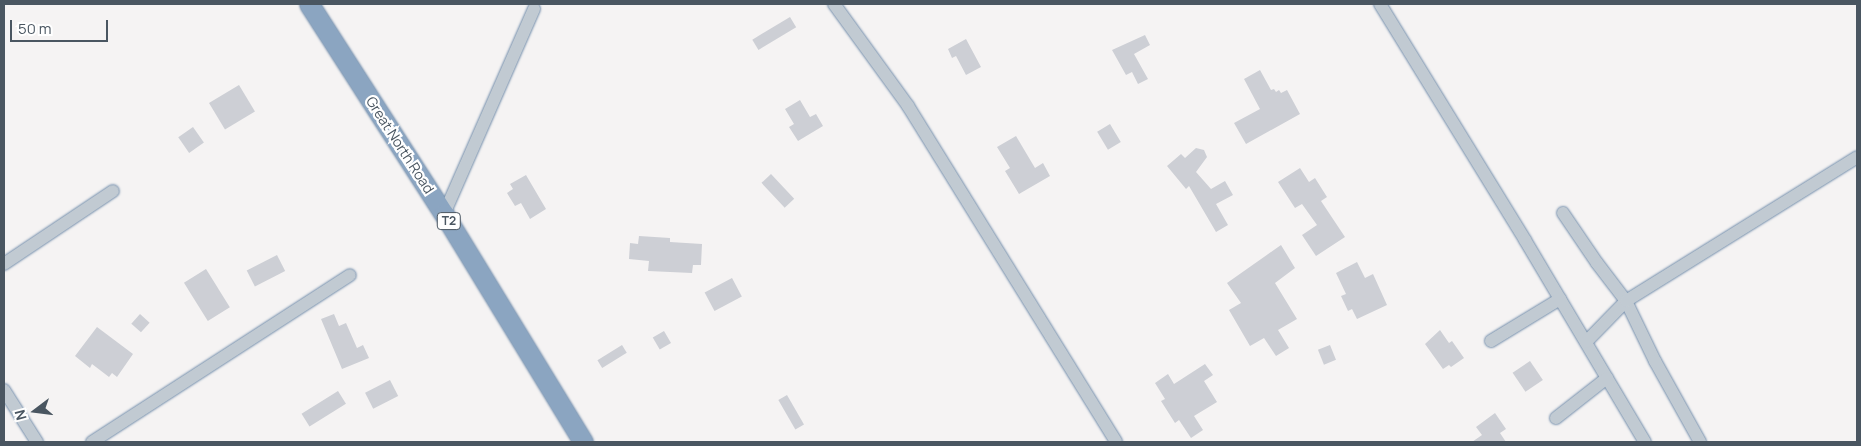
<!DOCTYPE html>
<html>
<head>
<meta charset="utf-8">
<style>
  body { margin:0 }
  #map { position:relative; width:1861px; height:446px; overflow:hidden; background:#f5f3f3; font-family:Manrope,sans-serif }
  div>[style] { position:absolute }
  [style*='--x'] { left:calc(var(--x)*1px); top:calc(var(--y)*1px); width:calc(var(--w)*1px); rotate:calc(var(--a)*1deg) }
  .building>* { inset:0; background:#cdcfd5; transform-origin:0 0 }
  .roads { filter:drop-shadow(0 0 1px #7690ad) drop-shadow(0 0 1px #7690ad) }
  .minor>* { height:12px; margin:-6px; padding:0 6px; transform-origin:6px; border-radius:6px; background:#c1cad2 }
  .highway>* { height:19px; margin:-9.5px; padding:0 9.5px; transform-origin:9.5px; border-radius:9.5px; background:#8ba5c1 }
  span { translate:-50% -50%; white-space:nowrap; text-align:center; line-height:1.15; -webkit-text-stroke:4.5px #fff; paint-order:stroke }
  .shield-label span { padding:1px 4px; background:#fff; border:1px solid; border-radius:4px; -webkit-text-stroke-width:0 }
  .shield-label { font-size:12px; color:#4a5661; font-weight:700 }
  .street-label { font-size:14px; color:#4a5661 }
  .frame { position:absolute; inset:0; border:5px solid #4a5661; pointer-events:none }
  .north { position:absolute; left:10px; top:386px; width:50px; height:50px; -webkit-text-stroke:4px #fff; paint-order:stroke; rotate:255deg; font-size:14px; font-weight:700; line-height:20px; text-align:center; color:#4a5661 }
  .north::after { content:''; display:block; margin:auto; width:18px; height:22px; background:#4a5661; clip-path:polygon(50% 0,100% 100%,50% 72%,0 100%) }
  .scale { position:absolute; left:10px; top:20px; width:98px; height:22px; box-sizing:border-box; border:2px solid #4a5661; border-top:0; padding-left:6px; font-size:15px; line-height:18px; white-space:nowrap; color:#4a5661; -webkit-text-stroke:4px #fff; paint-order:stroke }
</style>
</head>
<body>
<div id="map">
  <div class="building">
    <i style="left:790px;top:17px;width:12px;height:44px;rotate:59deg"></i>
    <i style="clip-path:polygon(1145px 35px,1150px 45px,1134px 54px,1148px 79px,1138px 84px,1132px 72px,1126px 75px,1112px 50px)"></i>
    <i style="clip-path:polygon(966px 39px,981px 67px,966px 75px,956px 56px,952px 58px,948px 49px)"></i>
    <i style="clip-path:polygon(1260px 70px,1271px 90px,1274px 89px,1276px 92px,1279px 90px,1281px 93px,1287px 90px,1300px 114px,1246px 144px,1234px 123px,1260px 109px,1244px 79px)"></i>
    <i style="left:239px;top:85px;width:31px;height:35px;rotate:59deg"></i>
    <i style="clip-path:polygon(800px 100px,810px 117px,816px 114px,823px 126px,798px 141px,789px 127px,794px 124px,785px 109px)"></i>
    <i style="left:1110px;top:124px;width:21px;height:15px;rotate:59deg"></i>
    <i style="left:193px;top:127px;width:19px;height:18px;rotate:55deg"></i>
    <i style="clip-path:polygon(1016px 136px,1035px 168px,1043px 163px,1050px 176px,1019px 194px,1005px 171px,1010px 168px,997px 147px)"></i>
    <i style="clip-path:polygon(1196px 148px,1204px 150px,1207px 157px,1196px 172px,1211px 189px,1225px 181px,1233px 195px,1216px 204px,1228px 225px,1216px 232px,1189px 186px,1186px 189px,1167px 166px,1181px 154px,1185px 158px)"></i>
    <i style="clip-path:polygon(1300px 168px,1309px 182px,1315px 178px,1327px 197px,1321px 201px,1345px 237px,1316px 256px,1302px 235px,1317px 225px,1302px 204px,1295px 208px,1278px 182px)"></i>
    <i style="left:771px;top:174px;width:34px;height:13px;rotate:47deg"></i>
    <i style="clip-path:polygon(526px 175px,546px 209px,530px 219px,521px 203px,515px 206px,507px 193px,513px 189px,510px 184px)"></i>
    <i style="clip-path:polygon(639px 236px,670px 238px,670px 242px,702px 244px,701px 265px,693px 265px,692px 273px,648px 271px,649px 261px,629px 259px,630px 243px,638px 244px)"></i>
    <i style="clip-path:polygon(1281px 245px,1295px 268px,1275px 283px,1297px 319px,1278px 330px,1289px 348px,1276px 356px,1264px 338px,1250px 346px,1229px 310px,1241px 303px,1227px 283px)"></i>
    <i style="left:277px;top:255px;width:18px;height:34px;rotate:63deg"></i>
    <i style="clip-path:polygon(1357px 262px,1365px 278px,1373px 274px,1387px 305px,1357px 319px,1352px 309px,1348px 311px,1341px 296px,1346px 294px,1336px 273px)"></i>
    <i style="left:206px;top:269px;width:45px;height:26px;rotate:58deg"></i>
    <i style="left:732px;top:278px;width:21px;height:31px;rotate:62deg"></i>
    <i style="left:140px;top:314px;width:13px;height:13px;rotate:42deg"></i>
    <i style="clip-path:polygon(334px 314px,339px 326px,346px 323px,357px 348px,363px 345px,369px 358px,342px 369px,321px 319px)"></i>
    <i style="clip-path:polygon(97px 327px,133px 354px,117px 377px,112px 373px,109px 377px,92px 364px,90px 368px,75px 356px)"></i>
    <i style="clip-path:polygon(1440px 330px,1449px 343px,1452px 341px,1464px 358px,1451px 367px,1449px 365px,1443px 369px,1425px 344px)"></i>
    <i style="left:664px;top:331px;width:14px;height:13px;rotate:60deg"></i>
    <i style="left:622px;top:345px;width:9px;height:29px;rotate:58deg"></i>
    <i style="left:1330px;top:345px;width:16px;height:13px;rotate:68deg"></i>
    <i style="left:1530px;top:361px;width:23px;height:21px;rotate:56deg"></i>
    <i style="clip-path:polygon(1205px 364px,1213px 375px,1204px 381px,1217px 402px,1194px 416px,1203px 430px,1191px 438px,1179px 420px,1175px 423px,1161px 401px,1165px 399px,1155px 383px,1168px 374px,1174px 384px)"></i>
    <i style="left:390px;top:380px;width:18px;height:28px;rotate:63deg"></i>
    <i style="left:338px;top:391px;width:15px;height:43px;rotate:58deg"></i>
    <i style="left:787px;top:395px;width:34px;height:10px;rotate:60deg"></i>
    <i style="clip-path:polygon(1495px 413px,1506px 429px,1500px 433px,1506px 442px,1472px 442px,1482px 435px,1476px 427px)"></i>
  </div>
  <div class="roads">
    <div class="minor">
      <i style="--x:834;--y:4;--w:126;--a:54"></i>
      <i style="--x:908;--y:106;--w:395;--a:58.2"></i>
      <i style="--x:1380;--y:4;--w:277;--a:58.4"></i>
      <i style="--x:1525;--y:240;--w:235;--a:59.3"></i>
      <i style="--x:1563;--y:213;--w:60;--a:55.8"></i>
      <i style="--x:1597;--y:263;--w:48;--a:52.7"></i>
      <i style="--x:1626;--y:301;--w:67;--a:64.2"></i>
      <i style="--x:1655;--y:361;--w:93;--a:60.9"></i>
      <i style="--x:444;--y:214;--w:224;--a:-66.3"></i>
      <i style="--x:4;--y:264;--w:131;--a:-33.8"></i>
      <i style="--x:1491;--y:341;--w:81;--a:-31.3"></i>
      <i style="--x:1586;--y:342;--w:57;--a:-45.7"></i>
      <i style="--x:1626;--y:301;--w:272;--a:-31.9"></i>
      <i style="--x:4;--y:390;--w:62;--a:57.6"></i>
      <i style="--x:1556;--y:418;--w:65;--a:-38.1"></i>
      <i style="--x:92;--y:442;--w:307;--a:-32.9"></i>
    </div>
    <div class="highway">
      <i style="--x:309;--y:4;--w:250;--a:57.3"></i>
      <i style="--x:444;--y:214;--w:267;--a:58.6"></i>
    </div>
  </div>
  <div class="shield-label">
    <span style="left:449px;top:221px">T2</span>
  </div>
  <div class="street-label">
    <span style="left:400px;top:145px;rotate:57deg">Great North Road</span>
  </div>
  <div class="frame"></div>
  <div class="north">N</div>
  <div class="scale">50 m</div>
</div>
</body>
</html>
